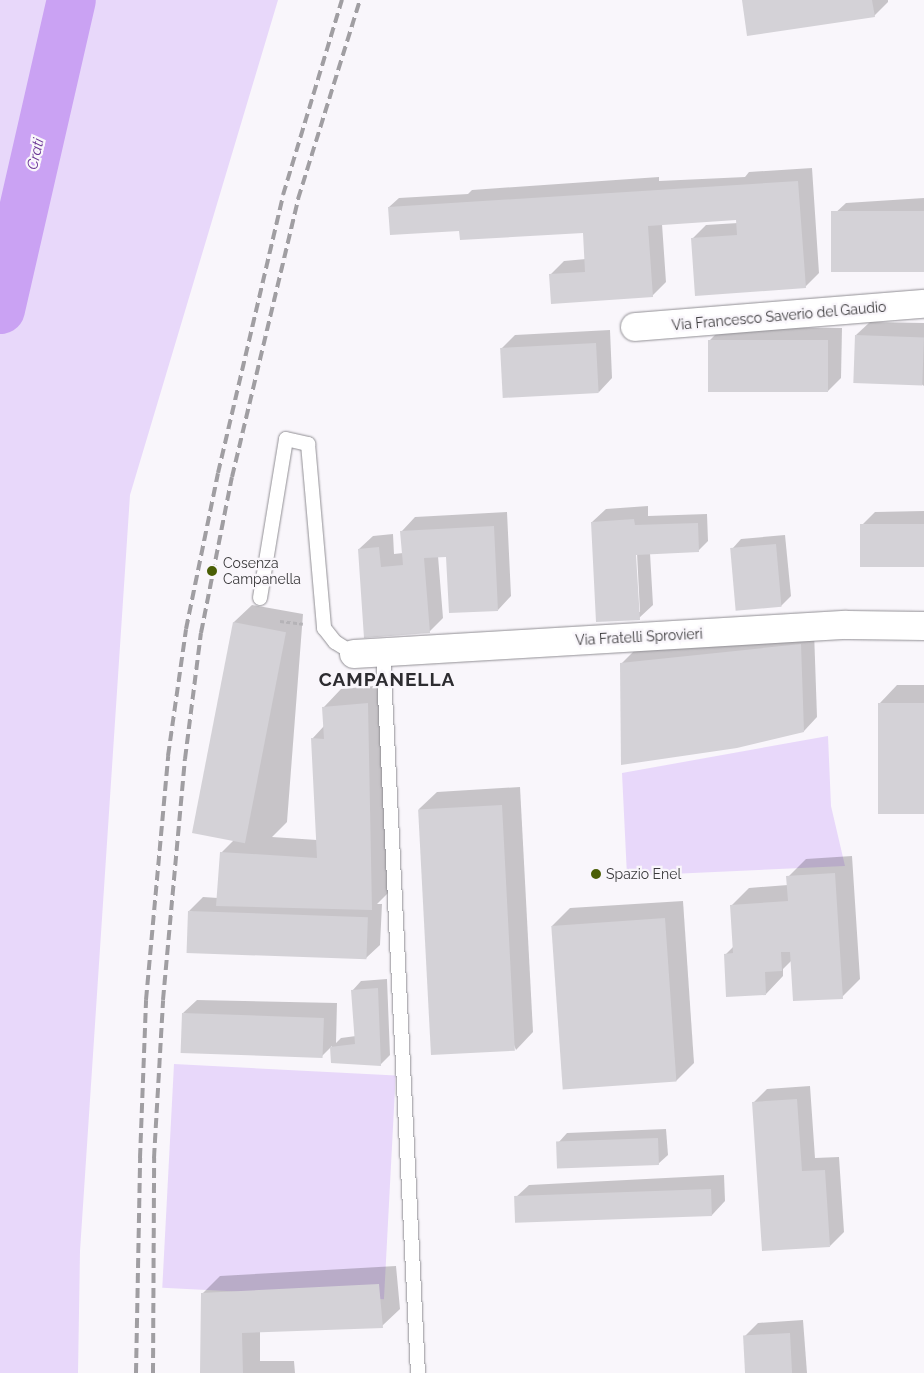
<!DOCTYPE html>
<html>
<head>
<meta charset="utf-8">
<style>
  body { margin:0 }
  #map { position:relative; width:924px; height:1373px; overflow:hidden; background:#f9f6fb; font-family:Raleway,sans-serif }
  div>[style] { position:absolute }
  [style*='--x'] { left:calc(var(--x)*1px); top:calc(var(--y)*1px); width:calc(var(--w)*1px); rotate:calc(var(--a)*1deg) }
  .green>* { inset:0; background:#e8d8fa; transform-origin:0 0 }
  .shadow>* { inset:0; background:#0003 }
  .river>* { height:49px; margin:-24.5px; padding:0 24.5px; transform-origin:24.5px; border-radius:24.5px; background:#caa2f3 }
  .building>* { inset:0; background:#d4d2d7; transform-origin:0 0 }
  .path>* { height:3px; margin-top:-1.5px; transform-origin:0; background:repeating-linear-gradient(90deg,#b5b3b7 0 4px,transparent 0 6.5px) }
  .roads { filter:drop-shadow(0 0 1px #918f94) drop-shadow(0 0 1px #918f94) }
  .service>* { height:14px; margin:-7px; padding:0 7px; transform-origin:7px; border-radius:7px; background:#fff }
  .minor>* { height:28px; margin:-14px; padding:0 14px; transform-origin:14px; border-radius:14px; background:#fff }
  .rail>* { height:4px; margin-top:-2px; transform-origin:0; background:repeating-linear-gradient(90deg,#a09ea2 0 10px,transparent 0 15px) }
  .dots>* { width:14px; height:14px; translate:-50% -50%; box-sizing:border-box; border:2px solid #f9f6fb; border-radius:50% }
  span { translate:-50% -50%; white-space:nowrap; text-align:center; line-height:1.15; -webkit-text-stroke:4.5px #f9f6fb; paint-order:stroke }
  .street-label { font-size:14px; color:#3b3a3c }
  .poi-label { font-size:14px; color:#3b3a3c }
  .left { translate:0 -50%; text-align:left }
  .water-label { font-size:15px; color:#6b3794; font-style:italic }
  .district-label { font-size:19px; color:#2d2c30; font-weight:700; letter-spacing:1px }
</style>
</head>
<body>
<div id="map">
  <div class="green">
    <i style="clip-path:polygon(0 0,278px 0,130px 495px,80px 1251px,78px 1373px,0 1373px)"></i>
    <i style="clip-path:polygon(828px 736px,831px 806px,845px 866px,627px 876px,622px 773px)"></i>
    <i style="left:174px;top:1064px;width:222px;height:224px;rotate:3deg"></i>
  </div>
  <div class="shadow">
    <i style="clip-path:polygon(743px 0,888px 0,888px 2px,874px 16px)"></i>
    <i style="clip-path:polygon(812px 168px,819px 273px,805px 287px,692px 239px,706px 225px,738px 223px,736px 219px,662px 224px,666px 282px,652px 296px,550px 275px,564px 261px,586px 259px,584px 232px,460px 230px,389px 207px,399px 198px,468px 194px,472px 190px,659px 177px,659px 181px,745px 177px,749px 172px)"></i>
    <i style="clip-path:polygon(924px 198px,924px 271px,832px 216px,846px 203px)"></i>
    <i style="clip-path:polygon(870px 322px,924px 323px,924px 386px,856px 335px)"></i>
    <i style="clip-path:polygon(723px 327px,842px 328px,841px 378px,827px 392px,709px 341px)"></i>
    <i style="clip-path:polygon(610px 330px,612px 378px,599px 392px,501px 349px,515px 335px)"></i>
    <i style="clip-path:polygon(evenodd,648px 506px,648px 516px,707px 514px,708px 541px,699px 550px,650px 553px,653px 605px,639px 618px,592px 522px,606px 509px,648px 506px,635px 553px,637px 553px,640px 612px,638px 612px,635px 553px)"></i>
    <i style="clip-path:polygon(924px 511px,924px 566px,861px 526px,875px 512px)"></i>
    <i style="clip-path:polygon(507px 512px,511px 596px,498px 610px,447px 556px,438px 556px,443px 618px,429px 632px,359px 549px,373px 536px,393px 534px,394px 554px,403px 553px,402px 531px,415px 517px)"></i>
    <i style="clip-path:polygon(785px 535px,791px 596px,781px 606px,732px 549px,741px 539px)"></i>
    <i style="clip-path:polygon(252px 605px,303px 614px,287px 822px,272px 837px,317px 840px,312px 739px,324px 726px,324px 707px,341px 689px,385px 685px,390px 891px,377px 904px,382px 904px,380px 945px,366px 958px,189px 911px,203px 897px,218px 898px,221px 853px,237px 837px,234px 622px)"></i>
    <i style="clip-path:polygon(814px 631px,817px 717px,804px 731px,621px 664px,639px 646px)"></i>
    <i style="clip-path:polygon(897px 685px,924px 685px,924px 812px,880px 703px)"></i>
    <i style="clip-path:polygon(520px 787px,533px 1032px,516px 1050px,419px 809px,437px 792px)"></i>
    <i style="clip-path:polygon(852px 856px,860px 979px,842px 997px,792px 960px,783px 969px,783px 976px,766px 994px,725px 955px,734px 946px,731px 906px,749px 888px,788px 885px,788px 877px,806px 859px)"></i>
    <i style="clip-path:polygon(683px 901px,694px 1063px,676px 1081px,552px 926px,570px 908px)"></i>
    <i style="clip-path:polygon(387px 979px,390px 1055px,380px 1065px,332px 1062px,332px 1046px,322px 1056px,183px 1013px,197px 1000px,337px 1003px,336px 1043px,341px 1038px,356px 1036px,352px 991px,361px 981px)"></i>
    <i style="clip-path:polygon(810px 1086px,815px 1158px,839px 1157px,844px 1232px,830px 1246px,754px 1102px,767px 1089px)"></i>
    <i style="clip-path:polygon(666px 1129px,668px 1155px,658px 1164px,558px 1143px,567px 1133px)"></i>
    <i style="clip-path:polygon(724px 1175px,725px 1201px,712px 1215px,515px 1198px,529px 1185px)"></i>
    <i style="clip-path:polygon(396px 1266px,400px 1309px,382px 1326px,260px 1331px,260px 1361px,294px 1361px,295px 1373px,202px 1373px,202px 1294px,220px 1276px)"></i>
    <i style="clip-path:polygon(803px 1320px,807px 1373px,746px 1373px,744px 1337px,758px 1323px)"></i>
  </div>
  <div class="river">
    <i style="--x:0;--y:309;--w:317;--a:-77.1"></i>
  </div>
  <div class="building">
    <i style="clip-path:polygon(742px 0,872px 0,875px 17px,747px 36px)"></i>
    <i style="clip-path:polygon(798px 181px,806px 288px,695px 296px,691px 238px,737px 235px,736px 220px,648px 226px,653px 297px,551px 304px,549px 274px,585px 272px,583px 233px,460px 240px,459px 231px,390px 235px,388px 207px)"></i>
    <i style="left:924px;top:211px;width:61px;height:93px;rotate:90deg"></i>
    <i style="left:855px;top:335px;width:69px;height:48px;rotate:2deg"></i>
    <i style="left:708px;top:340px;width:120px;height:52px"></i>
    <i style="left:596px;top:343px;width:50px;height:96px;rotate:87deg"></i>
    <i style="clip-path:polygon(634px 519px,635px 525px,698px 523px,699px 552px,636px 555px,640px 620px,596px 622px,591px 522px)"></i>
    <i style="left:924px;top:524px;width:43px;height:64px;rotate:90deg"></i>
    <i style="clip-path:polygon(494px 526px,498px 611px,449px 613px,446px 557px,424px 558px,430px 633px,364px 638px,358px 549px,379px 547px,381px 567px,403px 565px,400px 531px)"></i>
    <i style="left:776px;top:544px;width:63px;height:46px;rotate:85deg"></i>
    <i style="left:233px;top:622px;width:54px;height:215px;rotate:11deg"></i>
    <i style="clip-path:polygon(801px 644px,804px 732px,737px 748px,621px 765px,620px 663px)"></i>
    <i style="clip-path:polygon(368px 703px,372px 910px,216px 906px,220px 852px,317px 858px,311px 738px,324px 739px,322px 707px)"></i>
    <i style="left:878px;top:703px;width:46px;height:111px"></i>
    <i style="left:502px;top:805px;width:246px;height:84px;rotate:87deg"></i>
    <i style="clip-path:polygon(835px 873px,843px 999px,793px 1001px,790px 952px,781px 952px,782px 971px,765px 972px,766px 995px,726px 997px,724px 954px,733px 953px,730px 905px,788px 901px,786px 876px)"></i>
    <i style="left:188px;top:911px;width:180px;height:42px;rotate:2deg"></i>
    <i style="left:665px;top:918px;width:164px;height:114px;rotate:86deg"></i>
    <i style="clip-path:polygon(378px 988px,381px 1066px,331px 1063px,330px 1047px,355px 1044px,351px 990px)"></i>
    <i style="left:182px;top:1013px;width:142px;height:40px;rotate:2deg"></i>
    <i style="clip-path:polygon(797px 1099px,802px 1171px,825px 1170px,830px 1247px,762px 1251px,752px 1102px)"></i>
    <i style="left:658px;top:1138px;width:27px;height:102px;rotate:88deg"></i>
    <i style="left:711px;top:1189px;width:27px;height:197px;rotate:88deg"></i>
    <i style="clip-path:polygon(379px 1284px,383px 1328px,242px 1333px,243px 1373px,200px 1373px,201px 1293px)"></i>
    <i style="left:790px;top:1333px;width:40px;height:47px;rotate:87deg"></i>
  </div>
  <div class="path">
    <i style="--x:280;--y:621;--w:23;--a:7"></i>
  </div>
  <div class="roads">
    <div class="service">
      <i style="--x:260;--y:598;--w:161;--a:-80.7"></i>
      <i style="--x:286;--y:439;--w:23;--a:13"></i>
      <i style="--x:308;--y:444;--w:185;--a:85"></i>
      <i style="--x:324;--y:628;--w:18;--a:52"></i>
      <i style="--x:335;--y:642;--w:22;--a:32"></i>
      <i style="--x:383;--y:653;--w:721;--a:87.22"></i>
    </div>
    <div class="minor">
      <i style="--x:635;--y:327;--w:290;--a:-4.6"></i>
      <i style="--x:354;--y:654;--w:493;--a:-3.4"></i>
      <i style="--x:846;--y:625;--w:78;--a:0.7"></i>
    </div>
  </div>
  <div class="rail">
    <i style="--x:136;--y:1373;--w:215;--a:-88.9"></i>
    <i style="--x:140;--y:1158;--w:158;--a:-87.8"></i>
    <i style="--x:146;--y:1000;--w:245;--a:-84.8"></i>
    <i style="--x:168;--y:756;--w:128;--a:-81.9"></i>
    <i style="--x:186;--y:629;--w:159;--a:-78.4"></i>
    <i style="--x:218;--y:473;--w:285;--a:-76.8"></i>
    <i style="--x:283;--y:195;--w:204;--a:-73.2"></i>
    <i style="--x:153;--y:1373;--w:215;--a:-89.7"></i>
    <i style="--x:154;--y:1158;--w:158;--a:-86.7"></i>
    <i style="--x:163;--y:1000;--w:242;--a:-84.8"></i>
    <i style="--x:185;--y:759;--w:127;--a:-82.8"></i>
    <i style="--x:201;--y:633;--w:159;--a:-78.8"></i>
    <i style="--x:232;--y:477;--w:286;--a:-76.6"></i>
    <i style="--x:298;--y:199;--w:208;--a:-72.7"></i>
  </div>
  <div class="dots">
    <i style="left:212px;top:571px;background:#4a5e05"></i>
    <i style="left:596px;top:874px;background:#4a5e05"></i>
  </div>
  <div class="street-label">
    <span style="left:779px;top:316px;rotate:-5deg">Via Francesco Saverio del Gaudio</span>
    <span style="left:639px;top:637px;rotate:-3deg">Via Fratelli Sprovieri</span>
  </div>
  <div class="poi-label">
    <span class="left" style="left:223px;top:571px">Cosenza<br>Campanella</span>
    <span class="left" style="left:606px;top:874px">Spazio Enel</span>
  </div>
  <div class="water-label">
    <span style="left:36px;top:154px;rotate:-77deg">Crati</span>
  </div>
  <div class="district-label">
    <span style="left:387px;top:680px">CAMPANELLA</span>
  </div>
</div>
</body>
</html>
